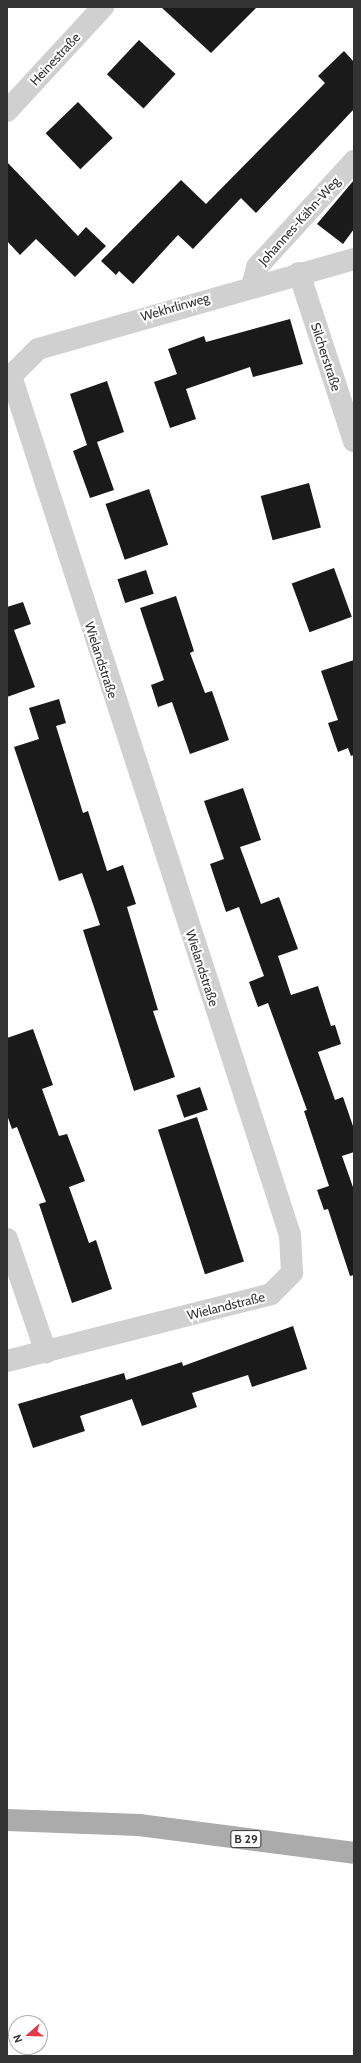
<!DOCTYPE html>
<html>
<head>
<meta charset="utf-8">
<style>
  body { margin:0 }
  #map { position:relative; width:361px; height:2063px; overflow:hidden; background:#fff; font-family:Cabin,sans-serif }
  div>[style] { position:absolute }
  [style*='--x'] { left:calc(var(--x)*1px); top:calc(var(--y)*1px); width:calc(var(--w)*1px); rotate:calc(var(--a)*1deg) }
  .building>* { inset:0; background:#1a1a1a; transform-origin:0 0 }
  .minor>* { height:22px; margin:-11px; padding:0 11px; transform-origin:11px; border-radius:11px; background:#d0d0d0 }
  .primary>* { height:22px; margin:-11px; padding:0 11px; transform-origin:11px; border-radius:11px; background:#ababab }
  span { translate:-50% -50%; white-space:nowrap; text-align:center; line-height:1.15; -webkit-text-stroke:4px #fff; paint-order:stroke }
  .shield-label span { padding:1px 3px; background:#fff; border:1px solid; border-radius:3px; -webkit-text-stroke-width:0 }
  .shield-label { font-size:12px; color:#333; font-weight:700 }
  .street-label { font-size:13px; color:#333 }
  .frame { position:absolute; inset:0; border:8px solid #333; pointer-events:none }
  .north { position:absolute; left:8px; top:2015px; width:40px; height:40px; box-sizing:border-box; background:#fff; border:1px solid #adadad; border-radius:50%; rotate:250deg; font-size:11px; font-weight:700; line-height:16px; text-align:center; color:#333 }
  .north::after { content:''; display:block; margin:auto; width:14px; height:18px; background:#e63946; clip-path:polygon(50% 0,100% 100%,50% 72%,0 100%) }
</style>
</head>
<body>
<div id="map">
  <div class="building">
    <i style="clip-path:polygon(161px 7px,257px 7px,211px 53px)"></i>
    <i style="left:139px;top:40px;width:50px;height:47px;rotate:43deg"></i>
    <i style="clip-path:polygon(344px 51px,354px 62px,354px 109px,256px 213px,241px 198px,193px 249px,178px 235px,133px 284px,119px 271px,116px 275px,101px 261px,181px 180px,206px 204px,325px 83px,318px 76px)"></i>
    <i style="left:78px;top:102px;width:50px;height:45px;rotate:46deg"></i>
    <i style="clip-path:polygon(7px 162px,78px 236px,86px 227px,106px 246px,75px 277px,36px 239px,20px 255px,7px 241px)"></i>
    <i style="clip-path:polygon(354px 180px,354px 229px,343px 244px,317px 224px)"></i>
    <i style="clip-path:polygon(290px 319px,303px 364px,253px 377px,250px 367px,186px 389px,196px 419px,170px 428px,154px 382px,177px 374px,168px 349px,204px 336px,206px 342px)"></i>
    <i style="clip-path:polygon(107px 381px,124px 432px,97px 442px,114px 490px,90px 498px,73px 451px,87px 445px,70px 394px)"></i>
    <i style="left:309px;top:483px;width:46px;height:50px;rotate:75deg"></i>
    <i style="left:149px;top:489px;width:59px;height:46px;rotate:71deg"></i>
    <i style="left:334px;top:568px;width:52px;height:45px;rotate:70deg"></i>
    <i style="left:146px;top:570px;width:25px;height:30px;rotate:72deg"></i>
    <i style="clip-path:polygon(176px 596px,194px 651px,190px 653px,205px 693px,212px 691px,229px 740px,190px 754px,172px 702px,158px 707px,151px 685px,164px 680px,140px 608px)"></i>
    <i style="clip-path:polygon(23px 602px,31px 624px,14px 630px,35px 687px,7px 697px,7px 607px)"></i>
    <i style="clip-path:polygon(354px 660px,354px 755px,351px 756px,348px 748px,338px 752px,328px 723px,338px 720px,321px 671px)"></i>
    <i style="clip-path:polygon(59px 699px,66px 723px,56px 726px,83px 813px,88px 811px,107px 871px,123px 865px,136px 904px,127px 907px,158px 1010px,153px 1011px,175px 1077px,134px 1091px,83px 930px,100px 925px,93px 904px,82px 873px,59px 881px,14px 747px,39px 739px,29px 708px)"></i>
    <i style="clip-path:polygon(243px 788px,261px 840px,240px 847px,261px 904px,279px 897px,298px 949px,278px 956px,291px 995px,318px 986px,331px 1026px,335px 1025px,341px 1044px,318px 1052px,335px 1100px,343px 1097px,354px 1129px,354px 1152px,342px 1156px,354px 1190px,354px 1275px,350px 1276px,328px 1209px,324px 1210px,317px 1190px,329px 1186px,304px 1111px,307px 1110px,268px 1003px,258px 1007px,249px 982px,264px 976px,239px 907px,226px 912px,210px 864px,224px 859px,204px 801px)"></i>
    <i style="clip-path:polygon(33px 1029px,53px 1085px,42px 1089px,59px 1136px,67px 1134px,85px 1181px,69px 1187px,89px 1243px,96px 1240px,112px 1289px,72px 1303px,39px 1204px,46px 1202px,17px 1127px,12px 1129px,7px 1115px,7px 1038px)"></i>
    <i style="left:200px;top:1087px;width:24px;height:25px;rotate:71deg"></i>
    <i style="left:197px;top:1117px;width:152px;height:41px;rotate:72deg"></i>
    <i style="clip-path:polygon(293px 1326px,307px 1369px,252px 1387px,248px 1375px,192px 1393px,197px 1407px,142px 1426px,132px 1399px,80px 1416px,85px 1431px,33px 1448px,18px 1404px,124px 1373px,126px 1380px,182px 1362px,183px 1366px)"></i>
  </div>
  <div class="minor">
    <i style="--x:7;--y:111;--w:142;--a:-47.3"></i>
    <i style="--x:299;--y:273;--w:177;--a:71.9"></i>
    <i style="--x:252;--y:286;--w:20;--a:-75"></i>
    <i style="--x:257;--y:267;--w:144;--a:-47.5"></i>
    <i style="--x:7;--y:375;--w:4;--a:14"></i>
    <i style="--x:11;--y:376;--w:38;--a:-45"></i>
    <i style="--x:38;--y:349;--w:329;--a:-15.9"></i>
    <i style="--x:7;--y:1239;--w:120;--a:71"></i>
    <i style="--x:7;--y:1361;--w:272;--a:-14.2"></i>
    <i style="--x:271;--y:1294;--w:30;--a:-45"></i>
    <i style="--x:292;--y:1273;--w:38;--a:-93"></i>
    <i style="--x:290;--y:1235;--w:903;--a:-107.99"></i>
  </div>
  <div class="primary">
    <i style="--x:7;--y:1820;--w:132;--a:2.2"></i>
    <i style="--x:139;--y:1825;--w:217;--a:7.4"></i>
  </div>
  <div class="shield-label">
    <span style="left:246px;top:1839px">B 29</span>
  </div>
  <div class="street-label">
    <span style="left:55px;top:59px;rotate:-47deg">Heinestraße</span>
    <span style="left:299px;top:221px;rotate:-48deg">Johannes-Kähn-Weg</span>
    <span style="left:175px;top:307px;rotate:-16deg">Wekhrlinweg</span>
    <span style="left:326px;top:357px;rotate:72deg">Silcherstraße</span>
    <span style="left:101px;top:660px;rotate:72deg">Wielandstraße</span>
    <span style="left:202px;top:968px;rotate:72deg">Wielandstraße</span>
    <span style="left:226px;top:1306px;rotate:-14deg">Wielandstraße</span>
  </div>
  <div class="frame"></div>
  <div class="north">N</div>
</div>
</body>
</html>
